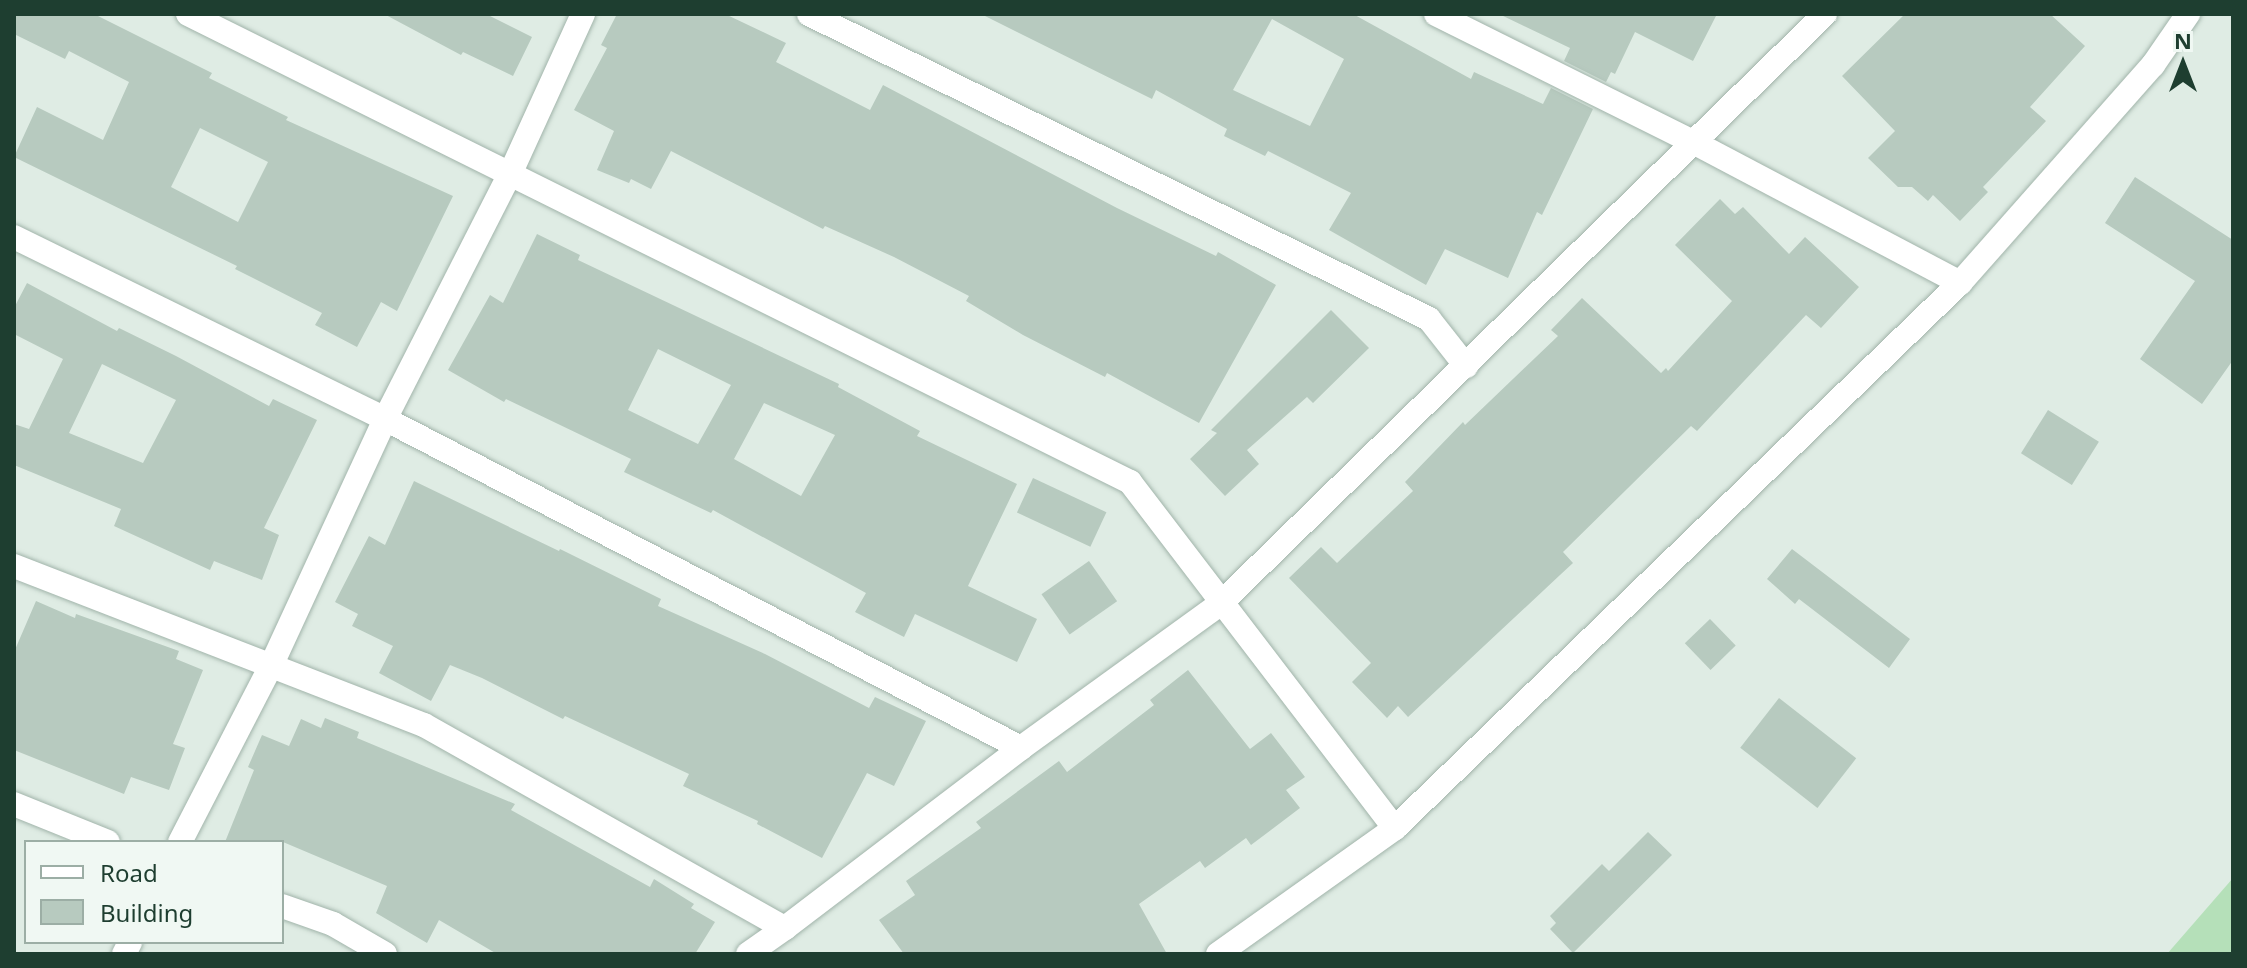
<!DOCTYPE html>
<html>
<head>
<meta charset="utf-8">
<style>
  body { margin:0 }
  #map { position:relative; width:2247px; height:968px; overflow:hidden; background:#dfece4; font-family:"Noto Sans",sans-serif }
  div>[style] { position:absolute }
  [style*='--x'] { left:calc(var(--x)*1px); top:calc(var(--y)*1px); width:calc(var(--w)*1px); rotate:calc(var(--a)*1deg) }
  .green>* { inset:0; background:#b5e0b9 }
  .building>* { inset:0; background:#b7cabf; transform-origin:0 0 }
  .roads { filter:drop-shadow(0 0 2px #a1b4aa) drop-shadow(0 0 2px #a1b4aa) }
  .street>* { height:24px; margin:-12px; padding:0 12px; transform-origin:12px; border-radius:12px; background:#fff }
  .secondary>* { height:24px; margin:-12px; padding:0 12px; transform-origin:12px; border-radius:12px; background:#fff }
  span { translate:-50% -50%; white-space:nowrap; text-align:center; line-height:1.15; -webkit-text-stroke:6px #f0f8f3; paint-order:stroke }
  .frame { position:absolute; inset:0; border:16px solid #1e3e30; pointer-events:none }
  .legend { position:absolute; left:24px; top:840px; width:260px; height:104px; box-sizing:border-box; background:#f0f8f3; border:2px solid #9caea5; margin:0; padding:10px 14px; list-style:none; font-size:24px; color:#1e3e30 }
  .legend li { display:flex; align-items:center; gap:16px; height:40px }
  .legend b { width:40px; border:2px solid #9caea5 }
  .north { position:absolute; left:2143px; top:24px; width:80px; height:80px; -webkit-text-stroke:6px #f0f8f3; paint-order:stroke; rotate:0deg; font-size:22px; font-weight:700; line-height:32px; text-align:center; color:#1e3e30 }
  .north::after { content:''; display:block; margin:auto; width:28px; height:36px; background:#1e3e30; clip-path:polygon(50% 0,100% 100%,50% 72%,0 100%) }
</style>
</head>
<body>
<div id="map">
  <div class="green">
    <i style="clip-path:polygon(2233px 878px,2233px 954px,2167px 954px)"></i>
  </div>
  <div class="building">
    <i style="clip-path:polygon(evenodd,14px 14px,94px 14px,212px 73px,209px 78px,288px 117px,286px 120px,453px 196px,397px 311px,381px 302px,357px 347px,315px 325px,322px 313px,235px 269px,237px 266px,14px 157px,37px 107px,103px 140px,129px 82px,69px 51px,65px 59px,14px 34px,14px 14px,200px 128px,268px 162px,238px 222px,171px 187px,200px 128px)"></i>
    <i style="clip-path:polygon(384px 14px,486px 14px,532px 37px,513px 76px,463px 52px,461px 55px)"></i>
    <i style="clip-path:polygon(617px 14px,725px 14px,786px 43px,776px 62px,870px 110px,883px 85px,1117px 208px,1216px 256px,1218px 252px,1276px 285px,1199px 423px,1107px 373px,1105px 377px,1023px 335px,966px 301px,969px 296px,894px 257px,825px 226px,823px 229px,671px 151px,651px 189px,631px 179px,629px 183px,597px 170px,614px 131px,574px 110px,607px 48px,601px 45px)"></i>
    <i style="clip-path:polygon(evenodd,981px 14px,1353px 14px,1471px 79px,1474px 72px,1543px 104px,1551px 88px,1593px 109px,1542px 215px,1537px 212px,1508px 278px,1445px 249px,1426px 285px,1329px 230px,1351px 193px,1268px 151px,1265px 156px,1224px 136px,1227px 129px,1156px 90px,1152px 99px,981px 14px,1272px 19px,1344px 59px,1310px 126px,1233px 90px,1272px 19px)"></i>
    <i style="clip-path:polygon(1499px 14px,1717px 14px,1693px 61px,1635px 32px,1615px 74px,1611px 72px,1606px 82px,1564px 61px,1570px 48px)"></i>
    <i style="clip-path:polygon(1905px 14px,2050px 14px,2085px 46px,2030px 107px,2046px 121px,1983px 187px,1988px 192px,1960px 221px,1933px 195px,1928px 201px,1912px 187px,1898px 187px,1868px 158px,1895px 131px,1842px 76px)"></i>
    <i style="clip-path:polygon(2135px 177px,2233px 240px,2233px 360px,2202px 404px,2140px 359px,2195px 281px,2105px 223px)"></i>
    <i style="clip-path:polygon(1720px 199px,1735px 214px,1743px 207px,1789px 254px,1805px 237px,1859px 287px,1821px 328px,1806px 315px,1697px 431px,1691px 426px,1563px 552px,1573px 563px,1560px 575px,1408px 717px,1398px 706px,1387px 718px,1352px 682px,1371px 663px,1289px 578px,1321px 547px,1337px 563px,1413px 491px,1405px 482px,1463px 422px,1465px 425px,1558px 336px,1551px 330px,1582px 298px,1661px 373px,1666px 368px,1668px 371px,1732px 301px,1675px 245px)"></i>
    <i style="clip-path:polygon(evenodd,537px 234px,580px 255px,578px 260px,839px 384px,838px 387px,920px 431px,917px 436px,1017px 484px,968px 586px,1037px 619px,1017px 662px,915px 614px,904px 637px,855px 612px,866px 593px,713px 510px,711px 513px,624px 472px,631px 459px,506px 399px,504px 402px,448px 370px,490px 295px,503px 303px,537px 234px,658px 349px,731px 385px,698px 444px,628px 410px,658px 349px,537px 234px,764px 403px,835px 435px,801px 496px,734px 459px,764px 403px)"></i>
    <i style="clip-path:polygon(evenodd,27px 283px,117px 331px,119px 328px,176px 356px,269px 406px,273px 399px,317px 420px,264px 528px,279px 535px,262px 580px,214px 561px,210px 570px,114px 526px,121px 509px,14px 465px,14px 424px,29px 429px,63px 359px,14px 334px,14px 308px,27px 283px,102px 364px,176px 400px,143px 463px,69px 433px,102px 364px)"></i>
    <i style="clip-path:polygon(1331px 310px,1369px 348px,1313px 403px,1307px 397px,1247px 450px,1259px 464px,1225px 496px,1190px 459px,1217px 433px,1211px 430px)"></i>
    <i style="left:2048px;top:410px;width:60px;height:51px;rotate:32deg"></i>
    <i style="left:1033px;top:478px;width:81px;height:38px;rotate:25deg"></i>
    <i style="clip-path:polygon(414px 481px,559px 551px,560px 549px,661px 599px,658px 606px,765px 654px,869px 708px,875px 697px,926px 721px,894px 786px,867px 773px,822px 858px,757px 824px,758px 821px,683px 786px,689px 774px,565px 716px,563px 719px,482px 678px,450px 665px,431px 701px,379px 673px,393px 646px,352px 626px,358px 614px,335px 602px,369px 536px,385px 545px)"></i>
    <i style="clip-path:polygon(1792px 549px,1910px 639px,1889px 668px,1799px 599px,1795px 604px,1767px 579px)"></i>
    <i style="left:1089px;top:561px;width:49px;height:58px;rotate:55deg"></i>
    <i style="clip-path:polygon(36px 601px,75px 618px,76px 614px,179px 651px,176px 659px,203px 670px,173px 744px,185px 748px,169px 790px,131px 777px,124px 794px,14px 750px,14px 652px)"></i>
    <i style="left:1710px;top:619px;width:37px;height:35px;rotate:46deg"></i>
    <i style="clip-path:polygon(1188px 670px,1250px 749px,1271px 733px,1305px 777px,1286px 790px,1300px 808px,1251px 845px,1246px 838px,1205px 868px,1200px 861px,1139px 904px,1167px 954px,904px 954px,879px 920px,915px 895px,906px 881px,981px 828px,976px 822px,1059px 761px,1067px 772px,1154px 705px,1150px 700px)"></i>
    <i style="left:1779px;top:698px;width:98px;height:63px;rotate:38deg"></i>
    <i style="clip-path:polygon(325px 718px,359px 732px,357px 738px,515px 804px,511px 810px,650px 887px,654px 879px,694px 904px,691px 908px,715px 922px,695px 954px,497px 954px,439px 920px,427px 943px,376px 913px,387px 886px,283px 842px,225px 842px,254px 770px,248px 767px,262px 735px,289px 746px,301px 719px,321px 728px)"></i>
    <i style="clip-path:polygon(1648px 832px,1672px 855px,1573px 953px,1550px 929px,1556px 923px,1550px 916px,1602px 864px,1609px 871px)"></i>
  </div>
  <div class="roads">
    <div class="street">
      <i style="--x:809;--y:14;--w:691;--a:26.19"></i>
      <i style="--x:1429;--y:319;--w:60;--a:51.8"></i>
      <i style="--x:1436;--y:14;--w:289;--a:26.5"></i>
      <i style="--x:1695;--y:143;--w:300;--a:27.8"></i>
      <i style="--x:14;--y:237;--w:413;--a:26.1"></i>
      <i style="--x:385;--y:419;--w:716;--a:27.35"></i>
      <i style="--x:14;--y:566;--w:440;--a:21.2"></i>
      <i style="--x:424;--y:725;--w:414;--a:29.4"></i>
      <i style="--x:785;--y:928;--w:297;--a:-37.3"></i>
      <i style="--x:1021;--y:748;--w:246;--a:-35.9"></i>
      <i style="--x:1220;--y:604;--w:845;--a:-44.28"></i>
      <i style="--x:14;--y:804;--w:101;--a:22"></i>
      <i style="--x:180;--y:842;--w:198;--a:-62.7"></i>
      <i style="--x:271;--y:666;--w:272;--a:-65.2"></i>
      <i style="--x:385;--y:419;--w:277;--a:-63"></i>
      <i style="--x:511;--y:172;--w:174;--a:-65.5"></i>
      <i style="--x:282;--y:906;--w:54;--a:19.4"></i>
      <i style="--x:333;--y:924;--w:60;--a:30"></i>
      <i style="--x:124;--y:954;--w:13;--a:-63"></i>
      <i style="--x:748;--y:954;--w:45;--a:-35.1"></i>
    </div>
    <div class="secondary">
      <i style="--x:188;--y:14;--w:1052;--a:26.42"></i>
      <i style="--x:1130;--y:482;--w:436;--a:52.6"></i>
      <i style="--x:1218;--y:954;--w:217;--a:-35.4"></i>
      <i style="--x:1395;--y:828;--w:785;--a:-43.97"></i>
      <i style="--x:1960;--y:283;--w:291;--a:-48.5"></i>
      <i style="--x:2153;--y:65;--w:62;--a:-55.5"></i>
    </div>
  </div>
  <div class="frame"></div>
  <ul class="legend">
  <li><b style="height:10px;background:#fff"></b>Road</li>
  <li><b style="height:22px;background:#b7cabf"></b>Building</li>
  </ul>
  <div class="north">N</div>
</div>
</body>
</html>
